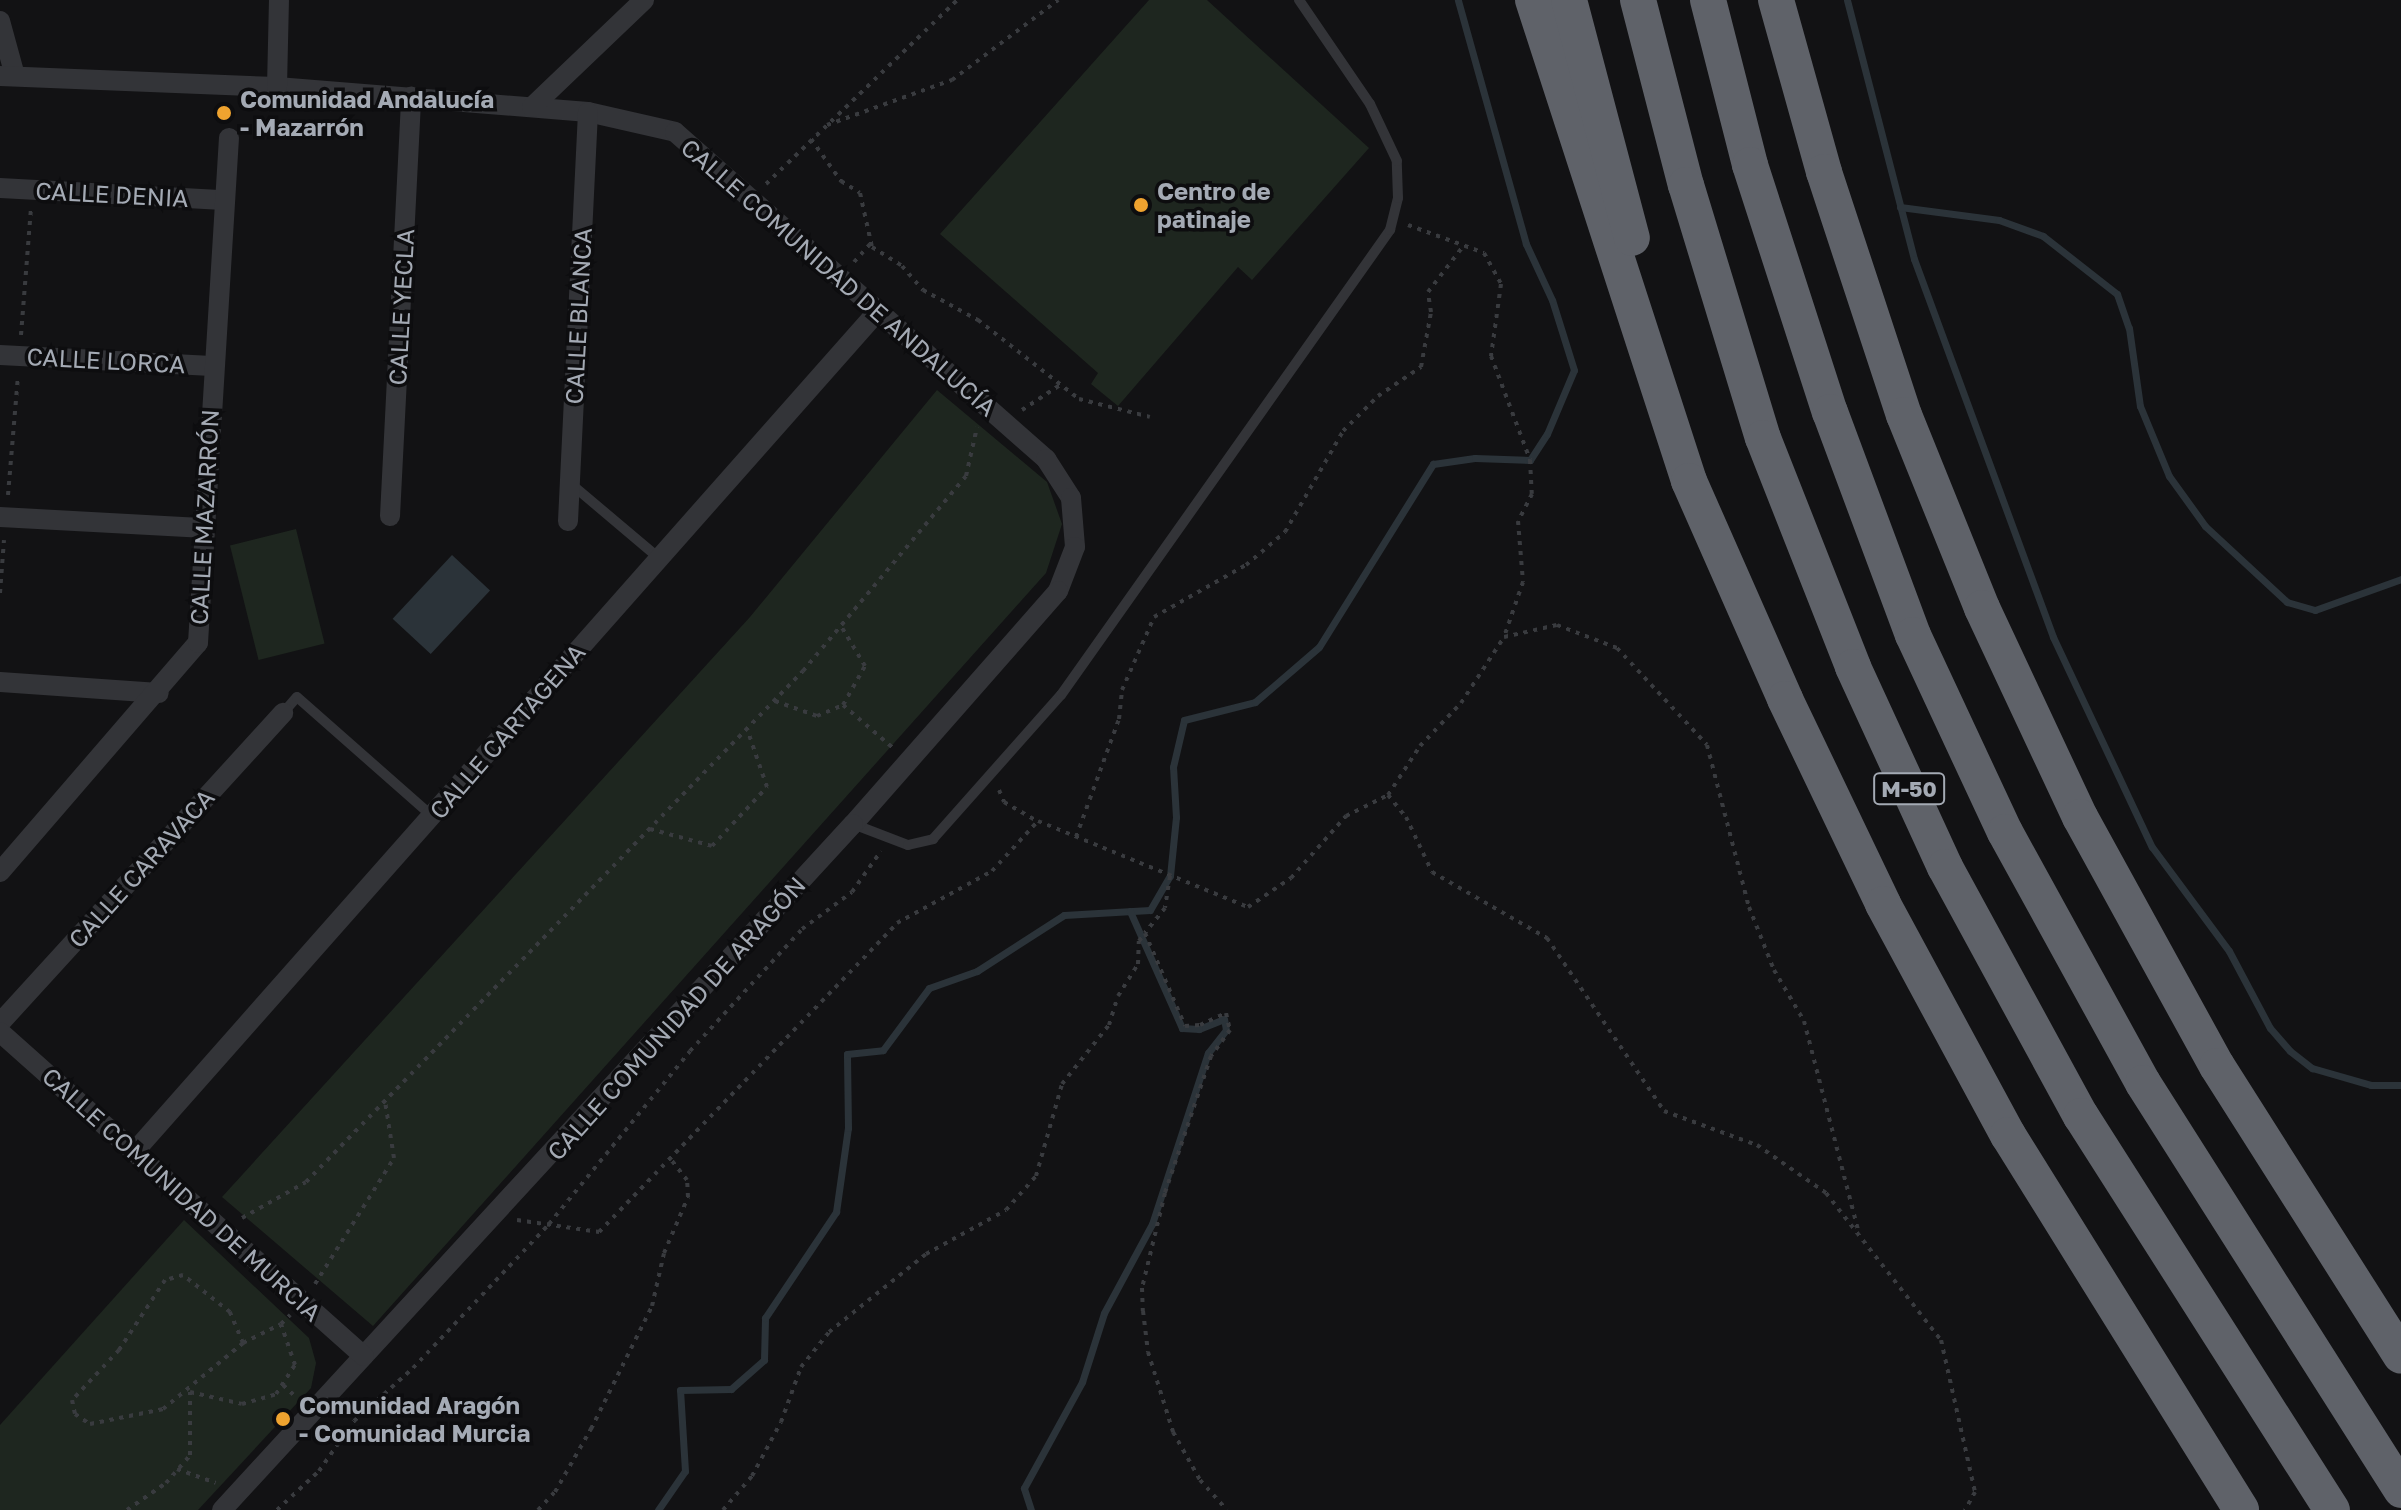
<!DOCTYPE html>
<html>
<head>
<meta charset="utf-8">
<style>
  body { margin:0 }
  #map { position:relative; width:2401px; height:1510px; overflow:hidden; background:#121214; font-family:"Golos Text",sans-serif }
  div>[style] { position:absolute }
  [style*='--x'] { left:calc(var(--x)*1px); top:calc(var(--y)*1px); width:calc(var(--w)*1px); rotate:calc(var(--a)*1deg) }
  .green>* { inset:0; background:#1e261f; transform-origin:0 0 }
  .water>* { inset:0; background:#2b3339; transform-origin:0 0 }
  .stream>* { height:7px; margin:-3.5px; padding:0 3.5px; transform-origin:3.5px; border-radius:3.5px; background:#2b3339 }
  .path>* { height:4px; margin-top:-2px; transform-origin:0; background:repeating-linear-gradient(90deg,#393b3f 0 4px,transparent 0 10px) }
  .lane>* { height:10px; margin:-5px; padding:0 5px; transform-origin:5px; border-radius:5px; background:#333438 }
  .street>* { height:20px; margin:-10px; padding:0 10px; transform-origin:10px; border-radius:10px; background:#333438 }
  .highway>* { height:36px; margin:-18px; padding:0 18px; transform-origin:18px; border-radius:18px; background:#5f6269 }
  .dots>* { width:22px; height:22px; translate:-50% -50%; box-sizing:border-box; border:4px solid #0d0d0f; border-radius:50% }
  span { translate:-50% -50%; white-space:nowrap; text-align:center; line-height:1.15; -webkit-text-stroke:7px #0d0d0f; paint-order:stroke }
  .shield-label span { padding:2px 6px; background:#0d0d0f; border:2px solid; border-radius:6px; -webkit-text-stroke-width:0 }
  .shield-label { font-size:22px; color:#a4aab4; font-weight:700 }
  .poi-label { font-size:24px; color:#a4aab4; font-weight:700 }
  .left { translate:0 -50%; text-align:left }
  .street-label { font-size:24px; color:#a4aab4 }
</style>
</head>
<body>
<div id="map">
  <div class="green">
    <i style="clip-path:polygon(1149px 0,1207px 0,1369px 148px,1252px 280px,1238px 267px,1118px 406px,1091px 384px,1098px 373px,940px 234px)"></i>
    <i style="clip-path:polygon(937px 390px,1047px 482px,1062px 524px,1046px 573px,373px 1326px,222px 1197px,750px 617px)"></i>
    <i style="left:296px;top:529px;width:118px;height:68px;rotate:76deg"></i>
    <i style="clip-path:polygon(184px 1220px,309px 1338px,316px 1363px,311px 1388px,198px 1510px,0 1510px,0 1425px)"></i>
  </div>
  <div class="water">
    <i style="left:452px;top:555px;width:52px;height:87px;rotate:43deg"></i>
  </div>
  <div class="stream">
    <i style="--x:1847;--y:0;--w:268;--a:75.5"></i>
    <i style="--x:1914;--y:259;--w:403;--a:69.8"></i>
    <i style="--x:2053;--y:637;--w:232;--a:64.8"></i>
    <i style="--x:2152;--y:847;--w:129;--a:53.5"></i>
    <i style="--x:2229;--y:951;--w:87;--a:62"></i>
    <i style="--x:2270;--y:1028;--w:30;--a:49"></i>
    <i style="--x:2290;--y:1051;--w:28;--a:38"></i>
    <i style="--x:2312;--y:1068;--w:61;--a:16.1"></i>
    <i style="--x:2371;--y:1085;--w:30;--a:0"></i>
    <i style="--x:1900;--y:207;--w:100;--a:7.5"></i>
    <i style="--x:1999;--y:220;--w:47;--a:20"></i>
    <i style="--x:2043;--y:236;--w:94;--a:38.1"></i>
    <i style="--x:2117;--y:294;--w:36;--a:71"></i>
    <i style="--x:2129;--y:328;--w:79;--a:82"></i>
    <i style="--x:2140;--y:406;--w:76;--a:67.5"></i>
    <i style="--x:2169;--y:476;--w:62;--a:54.2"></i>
    <i style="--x:2205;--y:526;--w:112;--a:42.8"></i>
    <i style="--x:2287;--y:602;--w:29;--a:16"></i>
    <i style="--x:2315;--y:610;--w:91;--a:-19.8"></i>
    <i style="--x:658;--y:1510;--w:47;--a:-55.3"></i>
    <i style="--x:685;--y:1471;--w:81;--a:-93.5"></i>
    <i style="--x:680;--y:1390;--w:51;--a:-1.1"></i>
    <i style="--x:731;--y:1389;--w:44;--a:-41.3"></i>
    <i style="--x:764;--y:1360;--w:42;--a:-88.6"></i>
    <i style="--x:765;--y:1318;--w:128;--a:-56.2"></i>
    <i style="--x:836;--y:1212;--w:85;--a:-81.9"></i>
    <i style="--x:848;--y:1128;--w:74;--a:-90.8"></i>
    <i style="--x:847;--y:1054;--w:36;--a:-6"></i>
    <i style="--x:883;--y:1050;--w:77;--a:-53.4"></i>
    <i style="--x:929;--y:988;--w:51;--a:-19.5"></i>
    <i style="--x:977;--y:971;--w:103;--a:-32.8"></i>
    <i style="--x:1064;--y:915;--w:86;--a:-3.3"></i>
    <i style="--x:1150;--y:910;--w:39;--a:-60"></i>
    <i style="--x:1170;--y:876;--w:59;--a:-84.2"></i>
    <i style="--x:1176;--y:817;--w:50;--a:-93.4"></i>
    <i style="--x:1173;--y:767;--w:48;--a:-76.8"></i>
    <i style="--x:1184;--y:720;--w:73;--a:-14.2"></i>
    <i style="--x:1255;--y:702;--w:84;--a:-40.7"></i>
    <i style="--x:1319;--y:647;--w:216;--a:-58.1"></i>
    <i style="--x:1433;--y:464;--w:42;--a:-8.1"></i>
    <i style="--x:1475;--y:458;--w:55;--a:2.1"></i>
    <i style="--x:1530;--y:460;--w:31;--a:-57"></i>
    <i style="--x:1547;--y:434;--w:69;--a:-67.1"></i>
    <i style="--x:1574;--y:370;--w:73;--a:-107.4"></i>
    <i style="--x:1552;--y:300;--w:62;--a:-114.9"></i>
    <i style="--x:1526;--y:244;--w:253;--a:-105.6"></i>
    <i style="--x:1031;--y:1510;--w:23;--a:-108"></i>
    <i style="--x:1024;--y:1488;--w:121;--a:-61.3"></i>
    <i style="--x:1082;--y:1382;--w:72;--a:-72.3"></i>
    <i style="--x:1104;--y:1313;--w:101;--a:-61.7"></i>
    <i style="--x:1152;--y:1224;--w:180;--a:-71.9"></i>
    <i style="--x:1208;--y:1053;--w:29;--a:-52"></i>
    <i style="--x:1226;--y:1030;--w:11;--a:-100"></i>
    <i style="--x:1224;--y:1019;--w:27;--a:158"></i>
    <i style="--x:1199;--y:1029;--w:17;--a:-177"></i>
    <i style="--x:1182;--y:1028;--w:128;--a:-114"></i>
  </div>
  <div class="path">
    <i style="--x:827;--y:125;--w:133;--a:-19.8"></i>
    <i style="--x:952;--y:80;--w:133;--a:-37"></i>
    <i style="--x:811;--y:139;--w:52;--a:54.5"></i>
    <i style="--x:841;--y:181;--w:22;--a:32"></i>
    <i style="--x:860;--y:193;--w:55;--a:77.5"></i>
    <i style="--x:872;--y:247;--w:36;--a:32"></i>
    <i style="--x:902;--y:266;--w:32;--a:49"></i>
    <i style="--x:923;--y:290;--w:63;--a:28.6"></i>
    <i style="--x:978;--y:320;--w:128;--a:38"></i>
    <i style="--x:1079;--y:399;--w:73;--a:14.2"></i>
    <i style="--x:766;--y:184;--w:265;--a:-43.9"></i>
    <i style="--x:1408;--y:225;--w:81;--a:20.2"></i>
    <i style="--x:1484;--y:253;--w:35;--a:61"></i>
    <i style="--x:1501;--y:284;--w:73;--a:97.9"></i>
    <i style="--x:1491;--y:356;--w:111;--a:69.4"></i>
    <i style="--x:1530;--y:460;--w:34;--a:87"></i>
    <i style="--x:1532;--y:494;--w:30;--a:117"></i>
    <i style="--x:1518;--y:521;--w:61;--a:85.3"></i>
    <i style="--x:1523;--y:582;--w:58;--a:109.1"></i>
    <i style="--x:854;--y:262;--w:25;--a:-48"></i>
    <i style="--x:21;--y:335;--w:126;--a:-85.5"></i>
    <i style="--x:1022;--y:410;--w:45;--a:-33.3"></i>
    <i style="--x:8;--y:495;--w:119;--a:-85.2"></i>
    <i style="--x:0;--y:593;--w:53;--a:-85.7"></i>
    <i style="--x:775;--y:701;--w:45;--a:19.7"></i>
    <i style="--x:817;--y:716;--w:28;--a:-23"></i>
    <i style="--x:843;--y:705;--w:45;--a:-60.6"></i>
    <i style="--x:865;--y:666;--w:47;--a:-121"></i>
    <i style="--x:843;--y:705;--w:66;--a:40.7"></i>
    <i style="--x:999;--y:790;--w:13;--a:67"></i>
    <i style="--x:1004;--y:802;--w:38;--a:30"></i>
    <i style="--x:1388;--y:795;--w:59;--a:-56.9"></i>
    <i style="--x:1420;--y:746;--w:59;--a:-46.4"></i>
    <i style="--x:1461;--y:703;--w:79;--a:-56.9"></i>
    <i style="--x:1504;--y:637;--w:54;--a:-12.8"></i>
    <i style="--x:1557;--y:625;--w:64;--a:21"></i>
    <i style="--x:1617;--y:648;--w:132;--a:47.1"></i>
    <i style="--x:1707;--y:745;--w:167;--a:75.5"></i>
    <i style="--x:1749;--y:907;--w:68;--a:68.4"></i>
    <i style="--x:1774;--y:970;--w:59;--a:59.5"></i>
    <i style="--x:1804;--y:1021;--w:220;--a:75.5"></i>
    <i style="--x:650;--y:829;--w:64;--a:15.3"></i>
    <i style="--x:712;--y:846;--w:81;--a:-47"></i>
    <i style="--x:767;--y:787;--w:61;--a:-109"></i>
    <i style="--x:1076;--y:837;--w:126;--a:-70"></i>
    <i style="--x:1119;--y:719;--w:29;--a:-84"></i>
    <i style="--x:1122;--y:690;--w:80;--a:-66.3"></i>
    <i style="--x:1154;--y:617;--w:106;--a:-29.5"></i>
    <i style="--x:1246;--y:565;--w:51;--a:-40.2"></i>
    <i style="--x:1285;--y:532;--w:116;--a:-60.1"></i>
    <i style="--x:1343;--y:431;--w:49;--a:-45"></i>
    <i style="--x:1378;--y:396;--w:52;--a:-34"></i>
    <i style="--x:1421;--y:367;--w:56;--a:-79.7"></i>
    <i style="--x:1431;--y:312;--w:20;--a:-99"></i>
    <i style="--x:1428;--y:292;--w:59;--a:-52.5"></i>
    <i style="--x:1170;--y:876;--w:32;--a:99"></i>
    <i style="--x:1165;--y:908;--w:32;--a:129"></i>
    <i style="--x:1145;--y:933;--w:101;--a:66.7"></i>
    <i style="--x:1185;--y:1026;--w:15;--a:-4"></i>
    <i style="--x:1200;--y:1025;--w:29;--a:-25"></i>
    <i style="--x:1226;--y:1013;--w:17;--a:77"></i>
    <i style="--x:1230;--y:1030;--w:32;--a:126"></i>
    <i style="--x:1211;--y:1056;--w:145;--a:108.6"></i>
    <i style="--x:1165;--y:1193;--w:98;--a:103.6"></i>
    <i style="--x:1142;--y:1288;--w:23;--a:88"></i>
    <i style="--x:1143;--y:1311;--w:41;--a:83"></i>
    <i style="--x:1148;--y:1352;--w:84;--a:72.6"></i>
    <i style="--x:1173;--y:1432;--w:55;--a:60.6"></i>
    <i style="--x:1200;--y:1480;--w:40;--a:48"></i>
    <i style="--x:242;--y:1218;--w:73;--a:-29.4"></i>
    <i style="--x:306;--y:1182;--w:713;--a:-45.8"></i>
    <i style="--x:803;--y:671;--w:254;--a:-50.1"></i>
    <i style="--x:966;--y:476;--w:50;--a:-77.3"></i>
    <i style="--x:517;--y:1220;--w:83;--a:8.3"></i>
    <i style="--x:599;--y:1232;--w:429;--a:-46"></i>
    <i style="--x:897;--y:923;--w:108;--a:-28.7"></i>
    <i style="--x:992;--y:871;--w:68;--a:-47.4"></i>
    <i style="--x:1038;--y:821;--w:227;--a:22.3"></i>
    <i style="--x:1248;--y:907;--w:52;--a:-34"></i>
    <i style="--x:1291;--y:878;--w:83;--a:-48.4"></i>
    <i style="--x:1346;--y:816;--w:47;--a:-26.6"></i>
    <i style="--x:1388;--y:795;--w:28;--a:51"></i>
    <i style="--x:1406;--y:817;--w:61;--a:64.7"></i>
    <i style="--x:1432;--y:872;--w:133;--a:29.9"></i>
    <i style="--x:1547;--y:938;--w:209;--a:55.9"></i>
    <i style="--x:1664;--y:1111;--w:99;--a:20.1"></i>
    <i style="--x:1757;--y:1145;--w:84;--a:34.8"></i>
    <i style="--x:1826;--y:1193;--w:187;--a:52"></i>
    <i style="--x:1941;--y:1340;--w:156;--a:77.4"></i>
    <i style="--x:1975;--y:1492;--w:21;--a:119"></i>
    <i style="--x:315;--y:1284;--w:149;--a:-57.9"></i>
    <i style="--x:394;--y:1158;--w:58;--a:-99"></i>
    <i style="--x:243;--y:1343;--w:34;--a:-113"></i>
    <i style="--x:230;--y:1312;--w:60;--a:-141.8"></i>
    <i style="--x:183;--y:1275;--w:19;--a:164"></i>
    <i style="--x:165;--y:1280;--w:84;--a:123.3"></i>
    <i style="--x:119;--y:1350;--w:69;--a:133.2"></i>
    <i style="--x:72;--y:1400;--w:14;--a:78"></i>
    <i style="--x:75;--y:1414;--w:18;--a:34"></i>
    <i style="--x:90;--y:1424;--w:75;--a:-11.6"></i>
    <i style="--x:163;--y:1409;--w:104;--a:-39.5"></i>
    <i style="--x:243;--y:1343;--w:42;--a:-26.6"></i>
    <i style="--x:283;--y:1385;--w:18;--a:43"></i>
    <i style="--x:177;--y:1469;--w:41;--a:19.7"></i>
    <i style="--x:127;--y:1510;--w:47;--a:-34.7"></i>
    <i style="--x:166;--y:1483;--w:37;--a:-49"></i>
    <i style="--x:190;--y:1455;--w:63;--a:-90"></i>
    <i style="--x:190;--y:1392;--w:53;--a:13"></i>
    <i style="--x:242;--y:1404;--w:35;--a:-16"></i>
    <i style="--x:276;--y:1394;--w:35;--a:-57"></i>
    <i style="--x:295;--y:1365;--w:43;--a:-108.9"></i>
    <i style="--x:281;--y:1324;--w:13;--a:-45"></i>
    <i style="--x:277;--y:1510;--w:57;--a:-42.9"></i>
    <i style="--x:319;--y:1471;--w:61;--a:-55"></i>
    <i style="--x:354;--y:1421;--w:79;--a:-41.9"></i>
    <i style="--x:413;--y:1368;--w:198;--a:-46.6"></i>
    <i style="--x:549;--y:1224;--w:223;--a:-50.8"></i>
    <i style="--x:690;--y:1051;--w:166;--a:-47.4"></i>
    <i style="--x:802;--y:929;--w:62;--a:-36.5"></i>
    <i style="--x:852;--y:892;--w:50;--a:-54.7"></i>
    <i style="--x:538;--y:1510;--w:25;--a:-47"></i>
    <i style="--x:555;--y:1492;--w:73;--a:-60.3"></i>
    <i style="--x:591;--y:1429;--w:137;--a:-63.6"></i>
    <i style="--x:652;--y:1306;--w:54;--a:-77.2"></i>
    <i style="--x:664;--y:1253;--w:61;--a:-66.8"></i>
    <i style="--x:688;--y:1197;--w:17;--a:-93"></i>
    <i style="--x:687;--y:1180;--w:29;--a:-128"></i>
    <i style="--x:723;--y:1510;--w:45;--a:-49.5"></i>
    <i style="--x:752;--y:1476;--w:61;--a:-61.8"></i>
    <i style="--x:781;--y:1422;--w:59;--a:-70"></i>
    <i style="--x:801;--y:1367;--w:45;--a:-51.3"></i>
    <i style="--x:829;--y:1332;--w:124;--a:-38.8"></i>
    <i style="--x:926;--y:1254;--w:91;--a:-28.8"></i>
    <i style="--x:1006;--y:1210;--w:45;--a:-48.6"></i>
    <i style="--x:1036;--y:1176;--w:96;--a:-74.2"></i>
    <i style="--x:1062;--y:1084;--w:75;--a:-51.5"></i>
    <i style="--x:1109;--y:1025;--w:30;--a:-73"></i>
    <i style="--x:1118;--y:996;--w:38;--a:-58"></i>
    <i style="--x:1138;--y:964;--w:23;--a:-88"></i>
    <i style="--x:1139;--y:941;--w:10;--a:-53"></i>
  </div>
  <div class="lane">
    <i style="--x:570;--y:483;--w:118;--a:40.2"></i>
    <i style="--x:283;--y:713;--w:21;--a:-49"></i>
    <i style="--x:297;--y:697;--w:180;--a:41.4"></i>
    <i style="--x:853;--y:824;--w:59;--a:20.9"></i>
    <i style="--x:908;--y:845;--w:26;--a:-13"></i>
    <i style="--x:933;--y:839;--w:193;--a:-48.4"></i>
    <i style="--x:1061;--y:695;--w:570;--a:-54.72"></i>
    <i style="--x:1390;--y:230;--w:33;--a:-76"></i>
    <i style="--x:1398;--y:198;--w:37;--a:-92"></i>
    <i style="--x:1397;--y:161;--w:63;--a:-115.3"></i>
    <i style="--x:1370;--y:104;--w:126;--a:-124.3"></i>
  </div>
  <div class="street">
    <i style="--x:0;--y:21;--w:57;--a:74.7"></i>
    <i style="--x:0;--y:76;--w:277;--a:2.3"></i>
    <i style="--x:277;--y:87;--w:312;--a:4.6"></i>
    <i style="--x:588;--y:112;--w:89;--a:12.9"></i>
    <i style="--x:675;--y:132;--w:495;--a:41.4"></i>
    <i style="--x:1046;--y:459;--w:46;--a:57.3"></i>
    <i style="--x:1071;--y:498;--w:49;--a:85.3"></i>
    <i style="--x:1075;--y:547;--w:47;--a:111.1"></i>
    <i style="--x:1058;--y:591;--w:310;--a:131.3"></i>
    <i style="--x:853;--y:824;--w:932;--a:132.61"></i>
    <i style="--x:277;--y:87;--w:87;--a:-88.7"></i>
    <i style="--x:532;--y:107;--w:155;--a:-43.7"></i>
    <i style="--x:0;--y:188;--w:224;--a:3.1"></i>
    <i style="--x:0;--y:355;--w:212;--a:3"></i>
    <i style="--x:390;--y:516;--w:420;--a:-87.1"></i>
    <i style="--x:0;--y:517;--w:201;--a:3.1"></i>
    <i style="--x:568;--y:521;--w:409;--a:-87.2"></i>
    <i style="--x:0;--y:682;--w:159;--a:4"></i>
    <i style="--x:0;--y:872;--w:303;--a:-49.2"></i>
    <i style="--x:198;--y:643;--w:506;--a:-86.49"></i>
    <i style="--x:0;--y:1023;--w:420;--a:-47.6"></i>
    <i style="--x:0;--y:1032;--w:487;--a:41.7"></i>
    <i style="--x:135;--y:1151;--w:1121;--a:-48.51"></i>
  </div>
  <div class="highway">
    <i style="--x:1533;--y:0;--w:506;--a:72.03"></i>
    <i style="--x:1689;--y:481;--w:238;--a:66.2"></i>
    <i style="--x:1785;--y:699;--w:227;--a:64.4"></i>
    <i style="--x:1883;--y:904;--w:263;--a:61.6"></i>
    <i style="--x:2008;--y:1135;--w:441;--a:58.1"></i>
    <i style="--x:1569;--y:0;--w:246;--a:75.2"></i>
    <i style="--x:1638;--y:0;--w:191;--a:75.5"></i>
    <i style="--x:1686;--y:185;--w:264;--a:73.1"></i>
    <i style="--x:1763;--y:438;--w:246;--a:68.5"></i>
    <i style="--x:1853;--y:667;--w:220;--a:65.3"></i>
    <i style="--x:1945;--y:867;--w:284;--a:61.4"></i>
    <i style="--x:2081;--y:1116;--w:467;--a:57.5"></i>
    <i style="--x:1708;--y:0;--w:170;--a:75.7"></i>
    <i style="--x:1750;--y:165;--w:260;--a:72.1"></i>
    <i style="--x:1830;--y:412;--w:238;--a:69.6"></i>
    <i style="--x:1913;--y:635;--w:217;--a:65"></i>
    <i style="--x:2005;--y:832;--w:286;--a:61.2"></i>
    <i style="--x:2143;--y:1083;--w:482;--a:57.6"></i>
    <i style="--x:1776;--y:0;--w:179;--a:74.4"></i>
    <i style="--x:1824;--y:172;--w:256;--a:71.8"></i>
    <i style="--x:1904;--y:415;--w:208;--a:68"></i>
    <i style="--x:1982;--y:608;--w:231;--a:64.9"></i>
    <i style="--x:2080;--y:817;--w:284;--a:61.2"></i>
    <i style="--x:2217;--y:1066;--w:343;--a:57.6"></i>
  </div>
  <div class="dots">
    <i style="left:224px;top:113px;background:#efa32f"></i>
    <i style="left:1141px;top:205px;background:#efa32f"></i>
    <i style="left:283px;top:1419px;background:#efa32f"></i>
  </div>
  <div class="shield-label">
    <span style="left:1909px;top:789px">M-50</span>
  </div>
  <div class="poi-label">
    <span class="left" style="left:240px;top:113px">Comunidad Andalucía<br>- Mazarrón</span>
    <span class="left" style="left:1157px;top:205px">Centro de<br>patinaje</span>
    <span class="left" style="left:299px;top:1419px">Comunidad Aragón<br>- Comunidad Murcia</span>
  </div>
  <div class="street-label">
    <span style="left:112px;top:194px;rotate:3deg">CALLE DENIA</span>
    <span style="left:839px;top:277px;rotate:41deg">CALLE COMUNIDAD DE ANDALUCÍA</span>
    <span style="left:401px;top:307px;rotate:-87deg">CALLE YECLA</span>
    <span style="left:578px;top:316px;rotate:-87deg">CALLE BLANCA</span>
    <span style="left:106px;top:360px;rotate:3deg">CALLE LORCA</span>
    <span style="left:204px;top:517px;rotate:-87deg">CALLE MAZARRÓN</span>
    <span style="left:507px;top:731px;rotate:-49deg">CALLE CARTAGENA</span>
    <span style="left:141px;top:868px;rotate:-48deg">CALLE CARAVACA</span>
    <span style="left:676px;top:1018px;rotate:-48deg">CALLE COMUNIDAD DE ARAGÓN</span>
    <span style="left:182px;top:1194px;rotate:42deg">CALLE COMUNIDAD DE MURCIA</span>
  </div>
</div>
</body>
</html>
